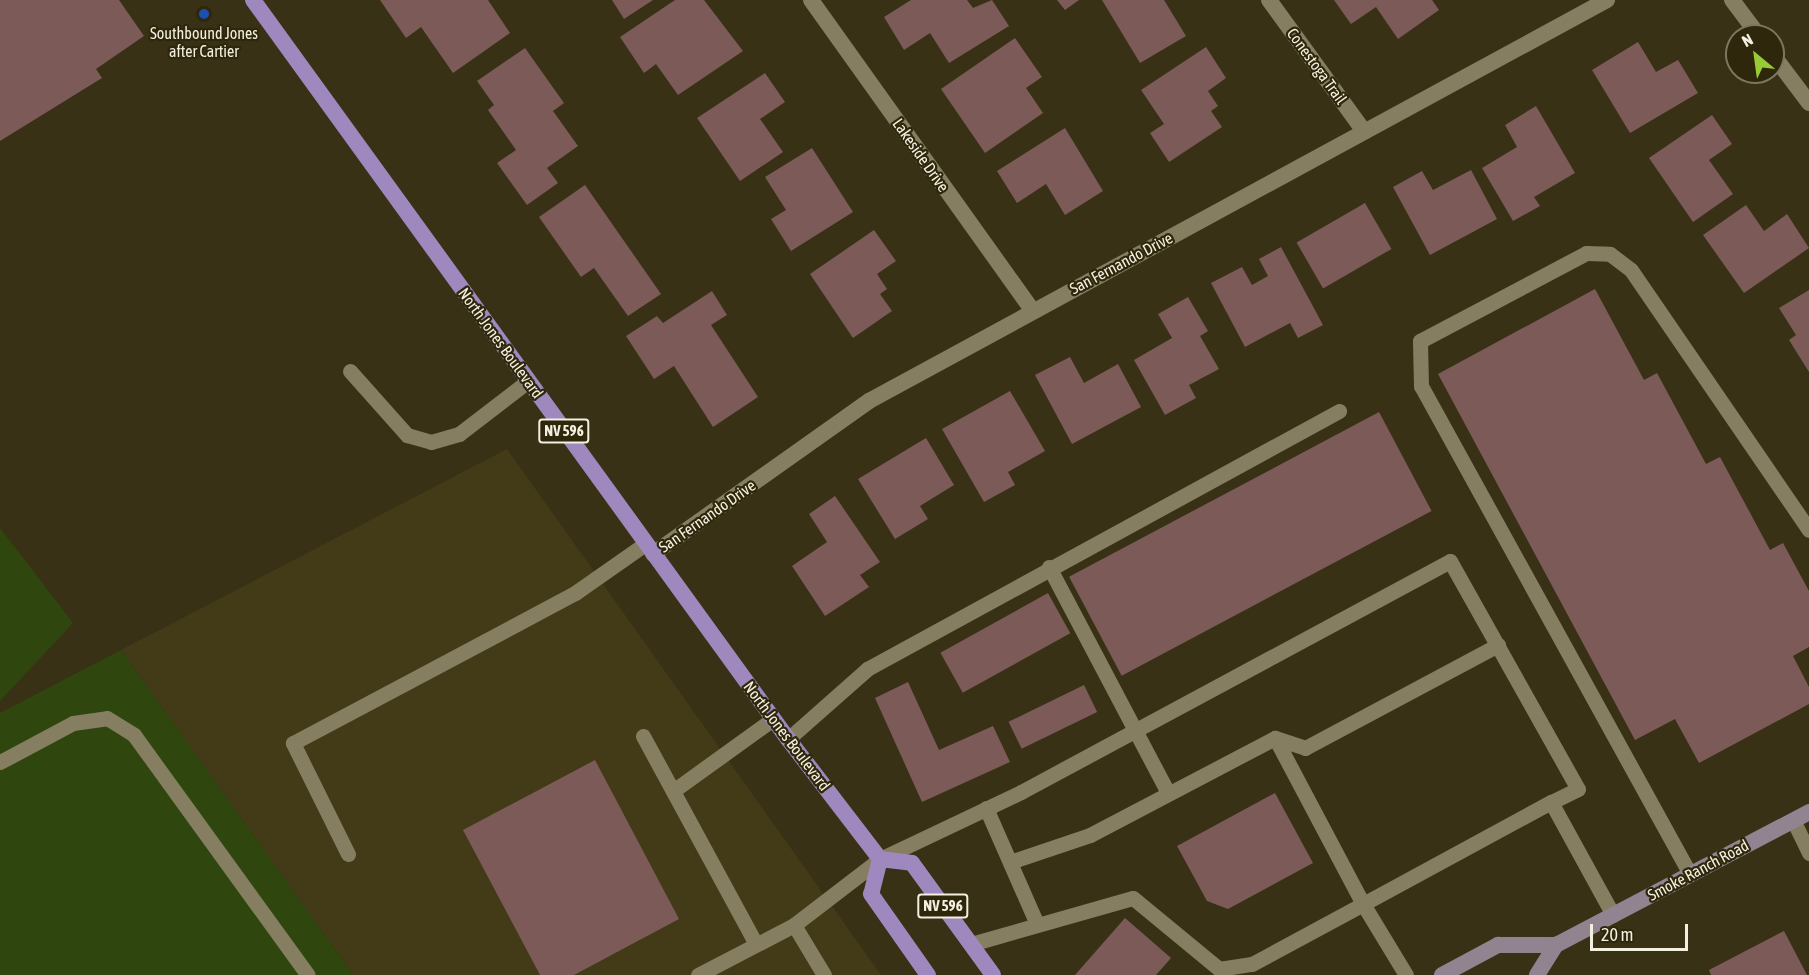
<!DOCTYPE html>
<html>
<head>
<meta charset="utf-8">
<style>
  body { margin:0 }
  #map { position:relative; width:1809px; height:975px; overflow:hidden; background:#383116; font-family:"Asap Condensed",sans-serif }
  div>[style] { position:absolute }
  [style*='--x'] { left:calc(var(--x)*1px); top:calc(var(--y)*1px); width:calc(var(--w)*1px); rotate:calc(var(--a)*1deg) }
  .built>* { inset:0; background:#433a17 }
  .green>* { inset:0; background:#2f470f }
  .building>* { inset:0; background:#7b5a58; transform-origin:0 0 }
  .service>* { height:15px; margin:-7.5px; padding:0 7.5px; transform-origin:7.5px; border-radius:7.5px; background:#867e61 }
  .minor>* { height:16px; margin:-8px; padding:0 8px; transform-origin:8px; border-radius:8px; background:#867e61 }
  .secondary>* { height:16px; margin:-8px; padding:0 8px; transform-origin:8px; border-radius:8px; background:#928390 }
  .primary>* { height:16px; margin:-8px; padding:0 8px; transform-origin:8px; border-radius:8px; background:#9e88be }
  .dots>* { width:16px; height:16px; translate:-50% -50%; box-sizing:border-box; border:3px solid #2e270c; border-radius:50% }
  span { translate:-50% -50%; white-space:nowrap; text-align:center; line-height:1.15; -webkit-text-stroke:4.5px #2e270c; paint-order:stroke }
  .shield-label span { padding:2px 4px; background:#2e270c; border:2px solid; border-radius:4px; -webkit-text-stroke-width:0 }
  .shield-label { font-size:15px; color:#f4f0e0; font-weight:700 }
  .poi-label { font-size:16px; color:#f4f0e0 }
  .street-label { font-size:16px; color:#f4f0e0 }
  .north { position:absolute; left:1725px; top:24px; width:60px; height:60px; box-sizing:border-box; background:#2e270c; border:2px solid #7d7761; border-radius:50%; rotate:331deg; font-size:16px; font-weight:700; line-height:24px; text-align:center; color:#f4f0e0 }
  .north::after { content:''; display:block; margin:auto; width:21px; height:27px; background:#99cb35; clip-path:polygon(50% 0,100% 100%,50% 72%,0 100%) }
  .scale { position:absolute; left:1590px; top:924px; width:98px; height:27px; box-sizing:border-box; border:3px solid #f4f0e0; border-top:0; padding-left:8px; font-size:18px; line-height:21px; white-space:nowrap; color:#f4f0e0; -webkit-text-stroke:4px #2e270c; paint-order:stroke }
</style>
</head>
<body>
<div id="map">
  <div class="built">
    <i style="clip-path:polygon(507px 449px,881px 975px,353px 975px,121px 650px)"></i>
  </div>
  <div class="green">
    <i style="clip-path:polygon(0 528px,73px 623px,0 701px)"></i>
    <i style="clip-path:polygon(121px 650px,353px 975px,0 975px,0 713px)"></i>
  </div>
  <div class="building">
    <i style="clip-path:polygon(0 0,119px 0,144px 36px,96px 69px,102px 78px,0 141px)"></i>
    <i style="clip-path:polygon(380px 0,488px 0,510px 33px,453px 73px,421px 27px,406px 38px)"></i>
    <i style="clip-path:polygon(612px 0,653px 0,624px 19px)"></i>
    <i style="clip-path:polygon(675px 0,704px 0,743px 51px,678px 95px,656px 64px,644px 73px,620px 37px)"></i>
    <i style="clip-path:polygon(911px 0,967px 0,973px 8px,992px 0,1009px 26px,949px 63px,930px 33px,904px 50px,884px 17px)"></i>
    <i style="clip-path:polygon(1057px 0,1079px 0,1065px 10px)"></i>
    <i style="clip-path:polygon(1102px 0,1164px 0,1186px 36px,1140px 63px)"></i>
    <i style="clip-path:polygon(1334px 0,1432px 0,1439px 10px,1398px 39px,1376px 7px,1351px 24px)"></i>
    <i style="clip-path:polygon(1015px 38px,1042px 77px,1026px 88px,1043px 113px,985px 153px,941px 89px)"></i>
    <i style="clip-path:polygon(1638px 42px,1656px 72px,1678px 60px,1698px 93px,1630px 133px,1592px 70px)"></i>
    <i style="clip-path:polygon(1206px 47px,1226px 78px,1208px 91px,1218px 106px,1211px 111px,1222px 127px,1169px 162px,1150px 133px,1164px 124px,1141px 90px)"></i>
    <i style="clip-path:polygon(525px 48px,564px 103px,553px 111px,578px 146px,547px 168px,558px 183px,527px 205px,497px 163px,516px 150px,488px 110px,494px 105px,477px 81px)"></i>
    <i style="clip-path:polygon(765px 73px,785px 102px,760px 119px,783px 152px,740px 181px,697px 118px)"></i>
    <i style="clip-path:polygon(1536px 106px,1575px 173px,1534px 197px,1540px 206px,1513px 221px,1482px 168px,1517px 147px,1505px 125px)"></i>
    <i style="clip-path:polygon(1712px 115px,1732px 144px,1709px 160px,1733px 194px,1693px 222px,1649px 158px)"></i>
    <i style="clip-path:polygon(1065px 128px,1103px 191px,1065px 215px,1046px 184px,1017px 203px,997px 171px)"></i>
    <i style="clip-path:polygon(812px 148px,853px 212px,791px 251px,771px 219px,786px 210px,765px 177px)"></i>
    <i style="clip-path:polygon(1471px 170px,1497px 219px,1430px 255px,1393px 187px,1422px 171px,1433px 190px)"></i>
    <i style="clip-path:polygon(585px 185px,661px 294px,628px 316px,594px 268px,581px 277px,539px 217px)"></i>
    <i style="left:1365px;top:203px;width:53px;height:79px;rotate:60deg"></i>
    <i style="clip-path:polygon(1746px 205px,1764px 231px,1787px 214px,1809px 248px,1744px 293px,1703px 235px)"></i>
    <i style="clip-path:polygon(874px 230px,896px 261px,877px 274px,887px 289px,880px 294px,892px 311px,853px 338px,810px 274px)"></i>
    <i style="clip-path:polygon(1281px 247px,1323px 325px,1298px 338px,1290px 323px,1245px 347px,1211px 283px,1242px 267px,1252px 285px,1268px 276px,1259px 259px)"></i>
    <i style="clip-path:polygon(1595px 289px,1644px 380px,1657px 373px,1706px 464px,1720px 457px,1770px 550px,1783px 543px,1809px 591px,1809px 647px,1793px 656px,1809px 687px,1809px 704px,1699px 763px,1675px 719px,1635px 740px,1438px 374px)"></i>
    <i style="clip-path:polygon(1809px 290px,1809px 372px,1789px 340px,1796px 335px,1779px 308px)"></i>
    <i style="clip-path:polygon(712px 291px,727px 315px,711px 325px,758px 397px,713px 427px,674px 366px,654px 379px,626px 336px,657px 316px,663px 323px)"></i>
    <i style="clip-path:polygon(1188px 297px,1208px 331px,1200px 336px,1219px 369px,1189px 385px,1196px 398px,1165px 415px,1134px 360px,1172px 338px,1158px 314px)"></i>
    <i style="clip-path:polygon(1070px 357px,1084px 383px,1118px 364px,1141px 407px,1072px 444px,1035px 375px)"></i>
    <i style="clip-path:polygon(1010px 391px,1045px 451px,1008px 472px,1015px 485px,984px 502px,942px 429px)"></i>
    <i style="left:1379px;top:412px;width:112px;height:351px;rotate:62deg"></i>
    <i style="clip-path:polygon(926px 438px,954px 485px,920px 506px,928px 519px,895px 539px,858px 479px)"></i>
    <i style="clip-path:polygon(835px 496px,880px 562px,860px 575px,869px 587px,825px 616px,792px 566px,827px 542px,809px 514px)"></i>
    <i style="left:1048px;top:593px;width:46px;height:123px;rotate:61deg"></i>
    <i style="clip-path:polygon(908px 682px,939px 750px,993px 726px,1010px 762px,922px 802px,875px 698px)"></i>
    <i style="left:1084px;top:685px;width:30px;height:84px;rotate:64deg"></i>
    <i style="clip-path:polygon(595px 760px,679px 919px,574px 975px,540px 975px,463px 830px)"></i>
    <i style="clip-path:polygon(1275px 793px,1313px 863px,1228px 909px,1207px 901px,1177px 846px)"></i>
    <i style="clip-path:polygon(1125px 918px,1171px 958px,1156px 975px,1075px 975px)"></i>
    <i style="clip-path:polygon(1784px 931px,1807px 975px,1711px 975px,1709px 970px)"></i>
  </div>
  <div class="service">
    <i style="--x:350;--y:371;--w:86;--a:48.3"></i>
    <i style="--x:407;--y:435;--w:25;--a:16"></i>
    <i style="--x:431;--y:442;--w:29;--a:-16"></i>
    <i style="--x:459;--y:434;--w:87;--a:-37.5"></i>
    <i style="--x:1049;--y:567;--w:255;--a:62.2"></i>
    <i style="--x:643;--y:736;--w:237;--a:61.5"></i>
    <i style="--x:788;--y:739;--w:106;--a:-41.5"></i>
    <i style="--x:867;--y:669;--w:538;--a:-28.66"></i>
    <i style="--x:0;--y:762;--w:83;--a:-28.1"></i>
    <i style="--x:73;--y:723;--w:34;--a:-8"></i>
    <i style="--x:107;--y:718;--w:32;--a:32"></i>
    <i style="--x:134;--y:735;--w:296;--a:54.1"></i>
    <i style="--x:673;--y:791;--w:123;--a:-35.8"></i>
    <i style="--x:986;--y:808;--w:127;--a:66.3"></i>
    <i style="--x:1793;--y:820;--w:37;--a:64"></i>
    <i style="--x:348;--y:854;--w:124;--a:-116.4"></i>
    <i style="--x:293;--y:743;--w:319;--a:-28"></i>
    <i style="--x:575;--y:593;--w:85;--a:-35"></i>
    <i style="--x:1010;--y:862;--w:84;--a:-18.6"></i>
    <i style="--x:1090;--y:835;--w:209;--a:-27.7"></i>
    <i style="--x:1275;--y:738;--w:32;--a:18"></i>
    <i style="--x:1305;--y:748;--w:219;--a:-28.1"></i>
    <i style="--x:1690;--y:874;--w:557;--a:-118.86"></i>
    <i style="--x:1421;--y:386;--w:45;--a:-91.3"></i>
    <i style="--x:1420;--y:341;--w:188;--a:-27.9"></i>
    <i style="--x:1586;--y:253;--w:24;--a:2"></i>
    <i style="--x:1610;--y:254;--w:26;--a:37"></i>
    <i style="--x:1631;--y:270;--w:315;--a:55.6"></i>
    <i style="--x:794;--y:925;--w:58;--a:59"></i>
    <i style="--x:971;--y:944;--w:168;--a:-15.9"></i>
    <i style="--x:1133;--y:898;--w:112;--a:39.5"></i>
    <i style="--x:1219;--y:969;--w:33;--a:-9"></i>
    <i style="--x:1252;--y:964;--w:126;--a:-28.4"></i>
    <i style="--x:1363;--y:904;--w:188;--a:-117.9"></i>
    <i style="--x:698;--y:975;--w:108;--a:-27.5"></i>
    <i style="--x:794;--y:925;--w:108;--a:-37.5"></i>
    <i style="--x:880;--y:859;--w:156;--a:-25.4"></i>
    <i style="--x:1021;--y:792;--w:487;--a:-28.3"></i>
    <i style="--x:1450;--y:561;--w:261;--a:60.7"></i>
    <i style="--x:1578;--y:789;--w:30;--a:154"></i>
    <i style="--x:1551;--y:802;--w:129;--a:61.2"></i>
    <i style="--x:1406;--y:975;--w:83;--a:-121.2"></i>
    <i style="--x:1363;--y:904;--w:214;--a:-28.5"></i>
  </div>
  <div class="minor">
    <i style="--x:811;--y:0;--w:381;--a:54.5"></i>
    <i style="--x:1269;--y:0;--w:162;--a:54.1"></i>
    <i style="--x:1732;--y:0;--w:45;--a:53.1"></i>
    <i style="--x:1773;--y:55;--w:60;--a:53.1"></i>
    <i style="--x:653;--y:554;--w:265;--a:-35.3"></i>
    <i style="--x:869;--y:401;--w:840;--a:-28.52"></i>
  </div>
  <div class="secondary">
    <i style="--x:1442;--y:975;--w:64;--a:-28.2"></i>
    <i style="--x:1498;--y:945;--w:58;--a:0"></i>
    <i style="--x:1556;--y:945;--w:286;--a:-27.7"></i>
    <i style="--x:1537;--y:975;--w:36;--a:-58"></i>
  </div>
  <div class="primary">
    <i style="--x:253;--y:0;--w:912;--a:54.1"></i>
    <i style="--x:788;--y:739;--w:151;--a:52.5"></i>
    <i style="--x:880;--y:859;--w:32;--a:7"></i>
    <i style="--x:912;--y:863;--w:138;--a:54.1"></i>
    <i style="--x:880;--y:859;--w:36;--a:104"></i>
    <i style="--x:871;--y:894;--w:99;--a:54.9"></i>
  </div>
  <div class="dots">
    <i style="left:204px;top:14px;background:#1a4fb4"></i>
  </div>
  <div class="shield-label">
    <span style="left:564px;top:431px">NV 596</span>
    <span style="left:943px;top:906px">NV 596</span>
  </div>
  <div class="poi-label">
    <span style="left:204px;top:42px">Southbound Jones<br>after Cartier</span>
  </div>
  <div class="street-label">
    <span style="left:1317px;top:66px;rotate:54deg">Conestoga Trail</span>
    <span style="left:921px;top:155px;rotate:55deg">Lakeside Drive</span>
    <span style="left:1121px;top:263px;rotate:-28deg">San Fernando Drive</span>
    <span style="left:501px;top:343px;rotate:54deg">North Jones Boulevard</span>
    <span style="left:707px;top:516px;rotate:-35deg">San Fernando Drive</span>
    <span style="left:787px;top:736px;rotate:53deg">North Jones Boulevard</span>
    <span style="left:1698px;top:870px;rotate:-28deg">Smoke Ranch Road</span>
  </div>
  <div class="north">N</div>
  <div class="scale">20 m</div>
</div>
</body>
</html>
